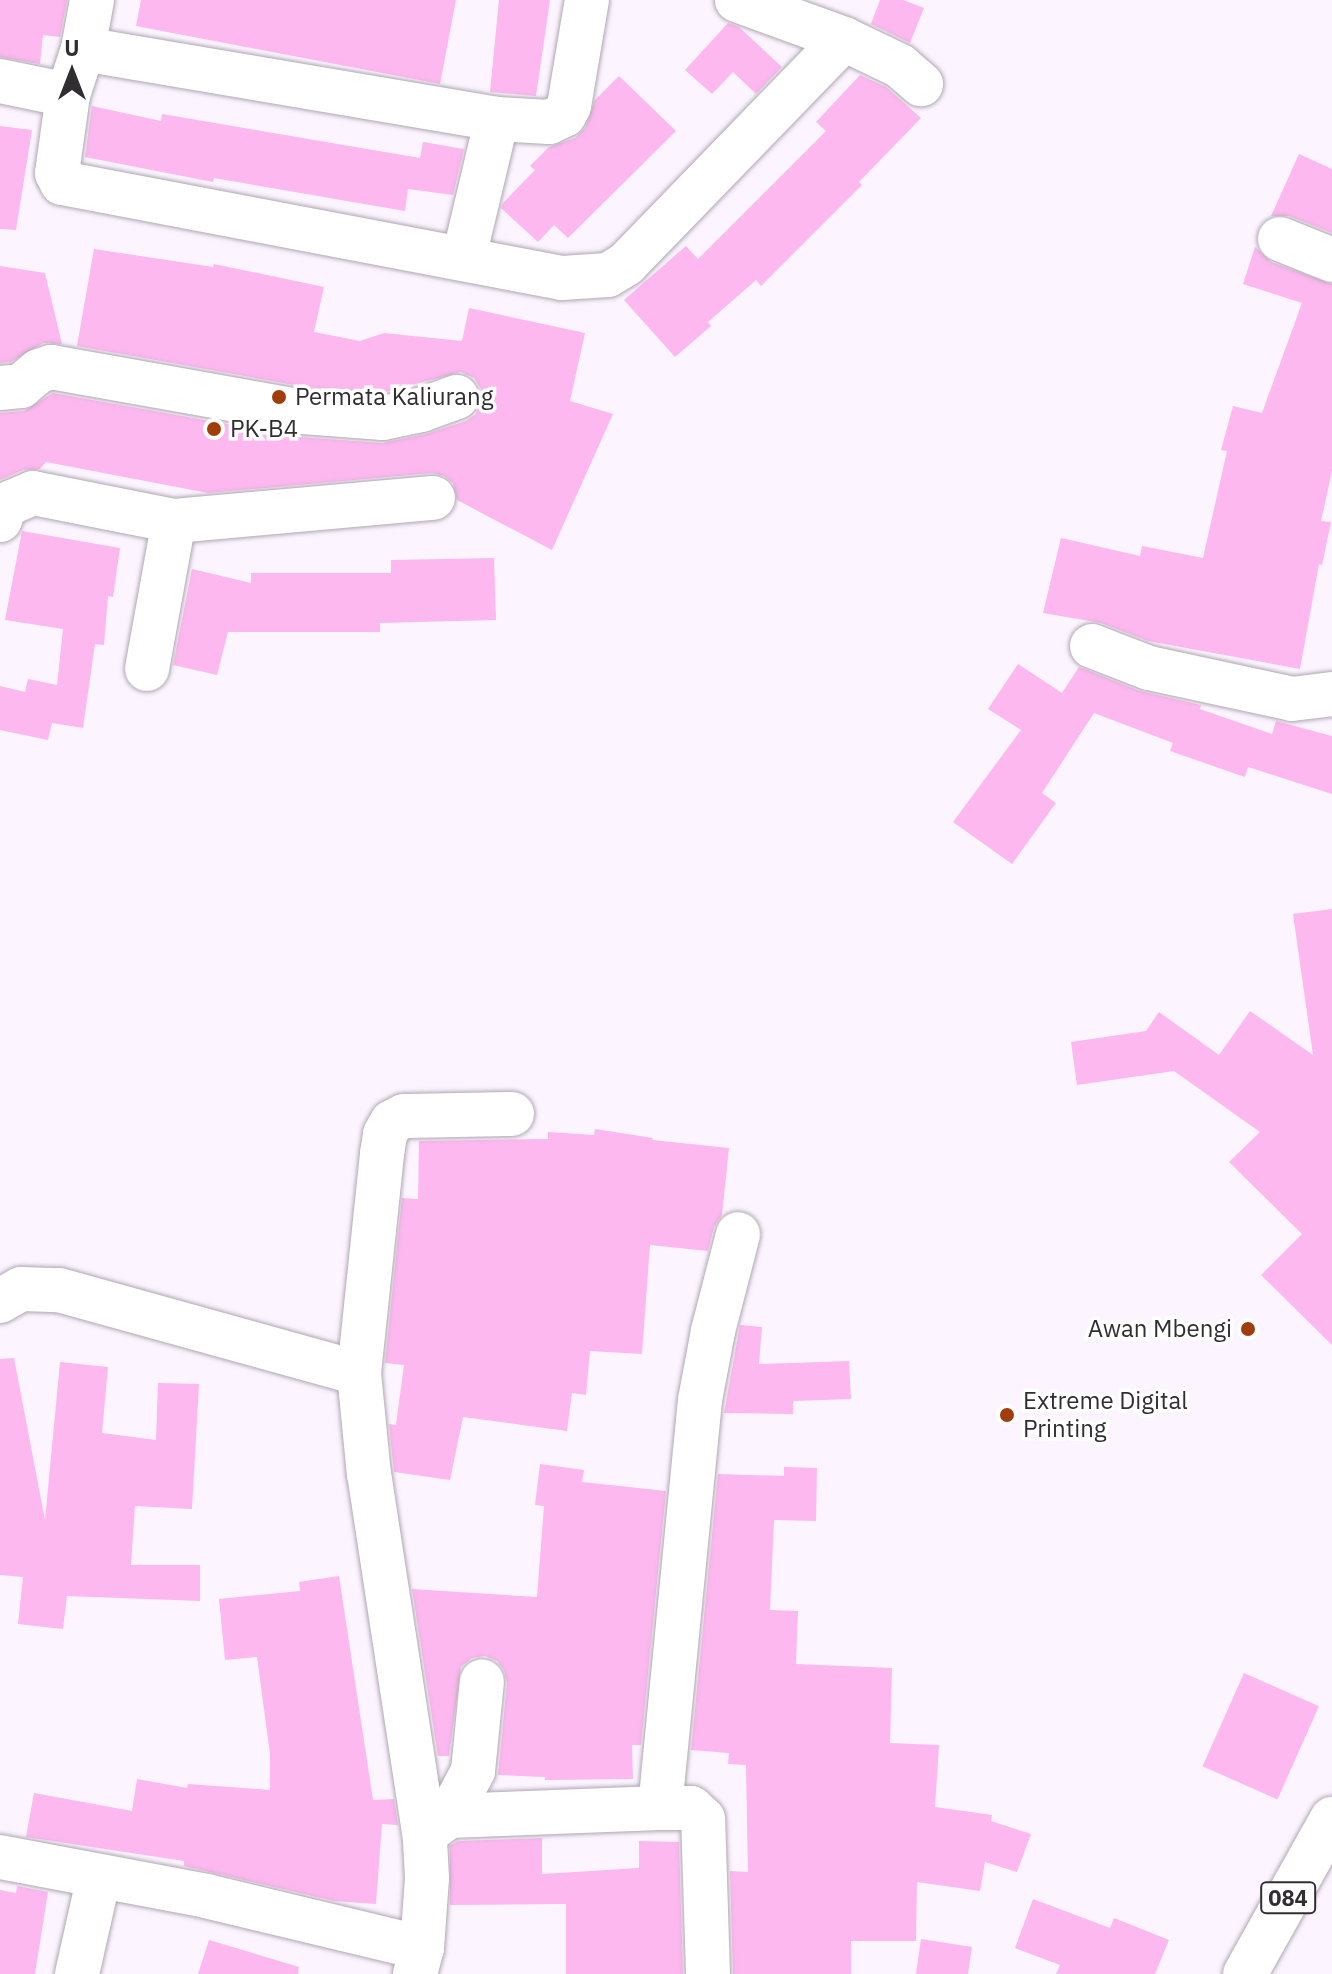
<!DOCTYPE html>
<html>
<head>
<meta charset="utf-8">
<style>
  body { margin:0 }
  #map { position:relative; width:1332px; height:1974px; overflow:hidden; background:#fcf4ff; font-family:"IBM Plex Sans",sans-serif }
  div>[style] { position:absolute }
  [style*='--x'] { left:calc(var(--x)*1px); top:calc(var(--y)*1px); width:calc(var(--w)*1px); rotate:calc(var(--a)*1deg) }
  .building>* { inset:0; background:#fcb8ef; transform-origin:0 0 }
  .roads { filter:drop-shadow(0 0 2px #afa7b1) drop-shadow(0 0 2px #afa7b1) }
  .minor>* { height:44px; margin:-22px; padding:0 22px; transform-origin:22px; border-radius:22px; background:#fff }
  .major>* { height:44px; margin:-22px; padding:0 22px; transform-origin:22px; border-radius:22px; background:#fff }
  .dots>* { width:22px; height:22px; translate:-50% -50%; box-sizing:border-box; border:4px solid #fff; border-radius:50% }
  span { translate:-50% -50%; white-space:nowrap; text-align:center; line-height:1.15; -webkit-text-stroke:7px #fff; paint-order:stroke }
  .shield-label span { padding:2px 6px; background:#fff; border:2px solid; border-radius:6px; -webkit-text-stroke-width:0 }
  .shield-label { font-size:22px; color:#312e32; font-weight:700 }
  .poi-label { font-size:24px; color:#312e32 }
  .left { translate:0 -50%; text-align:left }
  .right { translate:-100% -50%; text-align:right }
  .north { position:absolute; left:32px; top:32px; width:80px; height:80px; -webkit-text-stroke:6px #fff; paint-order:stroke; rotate:0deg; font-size:22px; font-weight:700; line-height:32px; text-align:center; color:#312e32 }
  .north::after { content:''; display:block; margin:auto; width:28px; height:36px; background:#312e32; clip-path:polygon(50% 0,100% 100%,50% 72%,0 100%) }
</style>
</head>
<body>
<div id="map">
  <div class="building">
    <i style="clip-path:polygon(0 0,67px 0,60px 37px,43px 35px,40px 64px,0 57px)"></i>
    <i style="clip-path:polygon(141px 0,456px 0,440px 84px,136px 26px)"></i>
    <i style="clip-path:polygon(499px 0,550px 0,536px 96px,490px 92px)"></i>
    <i style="clip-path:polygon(880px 0,903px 0,924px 8px,910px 43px,871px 24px)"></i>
    <i style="clip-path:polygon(728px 23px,739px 27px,782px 67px,756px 94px,733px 72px,712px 94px,685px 70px)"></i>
    <i style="clip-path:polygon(860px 75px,886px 87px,921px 118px,859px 182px,862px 185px,761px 286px,756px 280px,708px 322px,711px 326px,675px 357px,624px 300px,686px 246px,698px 259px,826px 131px,816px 122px)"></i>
    <i style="clip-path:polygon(619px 76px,676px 131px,568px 238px,554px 225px,538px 242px,501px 208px,503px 203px,535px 170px,530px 166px,549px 147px,575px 138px,585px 128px,595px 100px)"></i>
    <i style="clip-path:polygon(92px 106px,161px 121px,162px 114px,420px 158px,423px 142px,464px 149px,453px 195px,408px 189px,405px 211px,214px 178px,213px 182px,85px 157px)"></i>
    <i style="clip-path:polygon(0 126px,32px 130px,16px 230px,0 229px)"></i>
    <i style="clip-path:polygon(1299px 154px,1332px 169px,1332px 233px,1289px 216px,1271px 216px)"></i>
    <i style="clip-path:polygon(1255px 247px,1271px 262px,1332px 284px,1332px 471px,1321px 521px,1331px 522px,1322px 565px,1319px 564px,1300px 669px,1148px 641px,1101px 623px,1043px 613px,1061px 538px,1140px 556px,1142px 546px,1203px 558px,1227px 451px,1221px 450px,1233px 406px,1262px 413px,1302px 303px,1243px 284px)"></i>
    <i style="clip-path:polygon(94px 249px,213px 267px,214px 264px,324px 287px,314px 332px,360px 341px,384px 333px,462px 341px,469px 308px,585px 333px,570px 401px,613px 414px,552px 550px,457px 500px,453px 483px,444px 476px,432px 473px,208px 493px,46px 462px,40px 469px,23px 470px,0 480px,0 413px,24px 411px,53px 393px,299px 437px,382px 443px,426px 434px,466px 421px,476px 414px,481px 402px,481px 389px,474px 378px,461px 372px,381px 393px,306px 387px,77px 346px)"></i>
    <i style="clip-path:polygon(0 266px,45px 273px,62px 344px,43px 343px,11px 362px,0 363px)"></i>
    <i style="clip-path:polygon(22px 531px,120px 548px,113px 597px,108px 596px,104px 645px,95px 644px,83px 728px,52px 723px,48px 740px,0 730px,0 686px,25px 692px,28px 679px,57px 685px,63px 629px,5px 620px)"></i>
    <i style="clip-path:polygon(494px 558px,496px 620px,380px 623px,380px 632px,228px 632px,217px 675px,173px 665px,192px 569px,251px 583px,251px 573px,391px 573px,391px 560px)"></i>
    <i style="clip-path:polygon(1018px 664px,1062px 693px,1079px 667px,1140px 691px,1201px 705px,1200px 709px,1272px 734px,1276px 721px,1332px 736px,1332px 794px,1248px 767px,1245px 777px,1170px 751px,1173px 743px,1094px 713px,1042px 793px,1056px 803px,1012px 864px,953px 822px,1021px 730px,988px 709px)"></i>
    <i style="clip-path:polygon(1332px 909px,1332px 1345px,1261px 1275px,1302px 1234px,1229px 1162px,1260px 1132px,1174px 1071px,1077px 1085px,1071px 1042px,1146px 1031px,1159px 1012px,1219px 1055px,1250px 1011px,1313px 1055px,1293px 914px)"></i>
    <i style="clip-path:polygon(595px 1129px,653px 1138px,652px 1140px,729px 1148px,722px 1215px,714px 1227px,708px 1251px,650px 1245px,642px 1354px,590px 1351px,586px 1395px,572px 1393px,567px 1431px,463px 1417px,450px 1480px,394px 1472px,389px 1424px,396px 1425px,404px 1365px,385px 1363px,402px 1198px,418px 1199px,419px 1141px,548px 1139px,548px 1132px,594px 1135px)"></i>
    <i style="clip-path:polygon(740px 1325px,762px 1327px,759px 1364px,849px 1361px,851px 1399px,793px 1401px,793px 1414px,724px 1413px)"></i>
    <i style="clip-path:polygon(14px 1358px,45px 1520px,60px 1362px,108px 1367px,102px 1433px,156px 1440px,158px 1383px,199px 1384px,192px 1509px,135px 1506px,131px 1565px,200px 1565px,200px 1601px,67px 1596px,63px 1629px,18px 1624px,23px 1577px,0 1575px,0 1359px)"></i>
    <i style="clip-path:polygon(540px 1464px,584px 1470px,582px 1482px,666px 1491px,641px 1745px,632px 1745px,633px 1779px,545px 1780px,545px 1777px,498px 1775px,507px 1683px,504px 1670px,497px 1661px,485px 1656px,472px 1658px,461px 1667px,449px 1756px,438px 1756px,412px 1589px,537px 1597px,544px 1506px,535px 1505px)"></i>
    <i style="clip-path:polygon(784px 1467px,817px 1468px,816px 1521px,774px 1520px,770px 1610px,798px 1611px,796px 1664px,892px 1668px,890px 1743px,939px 1745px,935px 1807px,992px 1815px,991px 1821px,1031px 1834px,1017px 1872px,985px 1862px,980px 1891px,917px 1882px,916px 1941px,851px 1941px,851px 1974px,733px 1974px,730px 1871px,748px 1872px,746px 1765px,728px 1764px,729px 1753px,691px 1750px,718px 1474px,784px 1476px)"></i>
    <i style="clip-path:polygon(339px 1576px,373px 1800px,394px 1799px,398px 1825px,382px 1824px,376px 1904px,334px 1901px,184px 1866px,184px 1861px,26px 1837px,34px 1793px,132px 1811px,137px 1779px,187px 1788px,188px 1784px,270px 1790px,270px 1754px,257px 1657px,225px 1660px,219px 1599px,300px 1591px,299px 1582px)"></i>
    <i style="left:1244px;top:1673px;width:82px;height:102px;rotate:24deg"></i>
    <i style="clip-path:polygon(542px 1838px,542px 1874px,639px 1868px,639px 1841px,679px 1842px,683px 1974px,566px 1974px,566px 1904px,450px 1905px,450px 1846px,458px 1841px)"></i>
    <i style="clip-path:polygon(17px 1886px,48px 1892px,35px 1974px,0 1974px,0 1890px,16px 1893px)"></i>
    <i style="clip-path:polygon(1033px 1899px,1110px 1928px,1114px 1918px,1169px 1940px,1155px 1974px,1056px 1974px,1060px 1965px,1015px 1948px)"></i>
    <i style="clip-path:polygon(921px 1939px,972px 1947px,968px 1974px,916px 1974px)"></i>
    <i style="clip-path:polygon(209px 1940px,299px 1967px,298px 1974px,198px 1974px)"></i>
  </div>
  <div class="roads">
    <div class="minor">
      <i style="--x:92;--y:0;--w:50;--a:100.4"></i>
      <i style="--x:83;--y:49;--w:48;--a:108.1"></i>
      <i style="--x:68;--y:95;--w:79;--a:98"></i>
      <i style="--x:57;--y:173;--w:11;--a:63"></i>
      <i style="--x:62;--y:183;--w:509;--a:10.76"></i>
      <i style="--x:562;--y:278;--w:46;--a:-3.7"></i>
      <i style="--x:608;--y:275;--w:21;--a:-31"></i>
      <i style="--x:626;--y:264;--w:313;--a:-45.9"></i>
      <i style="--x:844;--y:39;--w:114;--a:-160"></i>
      <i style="--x:844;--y:39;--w:62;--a:25.7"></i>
      <i style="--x:900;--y:66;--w:28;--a:41"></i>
      <i style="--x:83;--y:49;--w:420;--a:9.6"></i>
      <i style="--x:0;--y:81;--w:69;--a:11.6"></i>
      <i style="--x:1280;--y:239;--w:56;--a:22"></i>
      <i style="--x:464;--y:257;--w:142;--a:-76.6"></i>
      <i style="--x:497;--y:119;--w:52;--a:3.3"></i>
      <i style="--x:549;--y:122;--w:17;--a:-25"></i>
      <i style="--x:564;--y:115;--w:10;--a:-61"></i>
      <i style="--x:569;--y:106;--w:108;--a:-80.4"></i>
      <i style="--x:0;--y:388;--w:21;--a:-5"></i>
      <i style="--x:21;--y:386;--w:23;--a:-40"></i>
      <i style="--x:39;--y:371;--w:13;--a:-18"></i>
      <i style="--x:51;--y:367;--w:256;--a:10.1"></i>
      <i style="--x:303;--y:412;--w:80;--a:4.3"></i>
      <i style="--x:383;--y:418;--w:39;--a:-12"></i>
      <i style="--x:421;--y:410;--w:38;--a:-20"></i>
      <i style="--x:0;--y:520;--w:10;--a:-73"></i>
      <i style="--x:3;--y:510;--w:12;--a:-42"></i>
      <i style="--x:12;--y:502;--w:23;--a:-23"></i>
      <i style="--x:33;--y:493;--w:144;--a:11.2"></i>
      <i style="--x:174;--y:521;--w:260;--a:-5.1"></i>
      <i style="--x:1092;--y:646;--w:61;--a:21.1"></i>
      <i style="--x:1149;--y:668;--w:146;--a:12.2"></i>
      <i style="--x:1292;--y:699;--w:40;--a:-7.1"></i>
      <i style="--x:147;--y:669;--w:150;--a:-79.7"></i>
      <i style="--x:0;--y:1301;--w:24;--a:-30"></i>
      <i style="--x:21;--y:1289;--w:38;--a:2"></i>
      <i style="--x:59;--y:1290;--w:311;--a:15.5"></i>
      <i style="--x:449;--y:1816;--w:211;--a:-2.2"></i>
      <i style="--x:429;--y:1831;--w:25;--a:-37"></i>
      <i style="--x:449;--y:1816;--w:51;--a:-61.9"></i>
      <i style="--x:473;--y:1771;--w:90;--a:-84.3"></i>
      <i style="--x:0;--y:1857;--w:210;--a:10.7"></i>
      <i style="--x:206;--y:1896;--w:222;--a:13.5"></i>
      <i style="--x:77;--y:1974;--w:100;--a:-77.3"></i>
      <i style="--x:415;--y:1974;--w:27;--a:-75"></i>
      <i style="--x:422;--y:1948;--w:70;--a:-85.9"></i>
      <i style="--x:427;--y:1878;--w:39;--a:-93"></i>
      <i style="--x:425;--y:1839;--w:368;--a:-98.7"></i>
      <i style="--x:369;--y:1475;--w:102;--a:-95.6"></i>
      <i style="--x:359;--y:1373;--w:220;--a:-84"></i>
      <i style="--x:382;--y:1154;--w:20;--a:-81"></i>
      <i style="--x:385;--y:1134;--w:14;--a:-60"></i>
      <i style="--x:392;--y:1122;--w:13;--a:-27"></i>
      <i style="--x:404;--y:1116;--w:108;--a:-1.1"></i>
      <i style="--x:708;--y:1974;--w:155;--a:-91.8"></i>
      <i style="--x:703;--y:1819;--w:16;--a:-137"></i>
      <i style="--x:691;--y:1808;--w:31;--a:180"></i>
      <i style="--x:660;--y:1808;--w:410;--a:-84.4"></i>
      <i style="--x:700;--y:1400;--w:70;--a:-79.3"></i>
      <i style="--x:713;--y:1331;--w:100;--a:-75.5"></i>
    </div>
    <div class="major">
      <i style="--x:1245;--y:1974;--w:178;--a:-60.7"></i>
    </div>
  </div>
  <div class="dots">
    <i style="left:279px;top:397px;background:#a13d0b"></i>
    <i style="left:214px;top:429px;background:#a13d0b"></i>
    <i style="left:1248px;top:1329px;background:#a13d0b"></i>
    <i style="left:1007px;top:1415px;background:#a13d0b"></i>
  </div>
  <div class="shield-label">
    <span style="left:1288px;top:1898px">084</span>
  </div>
  <div class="poi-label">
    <span class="left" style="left:295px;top:397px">Permata Kaliurang</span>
    <span class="left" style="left:230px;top:429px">PK-B4</span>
    <span class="right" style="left:1232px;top:1329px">Awan Mbengi</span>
    <span class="left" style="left:1023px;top:1415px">Extreme Digital<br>Printing</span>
  </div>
  <div class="north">U</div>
</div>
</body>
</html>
